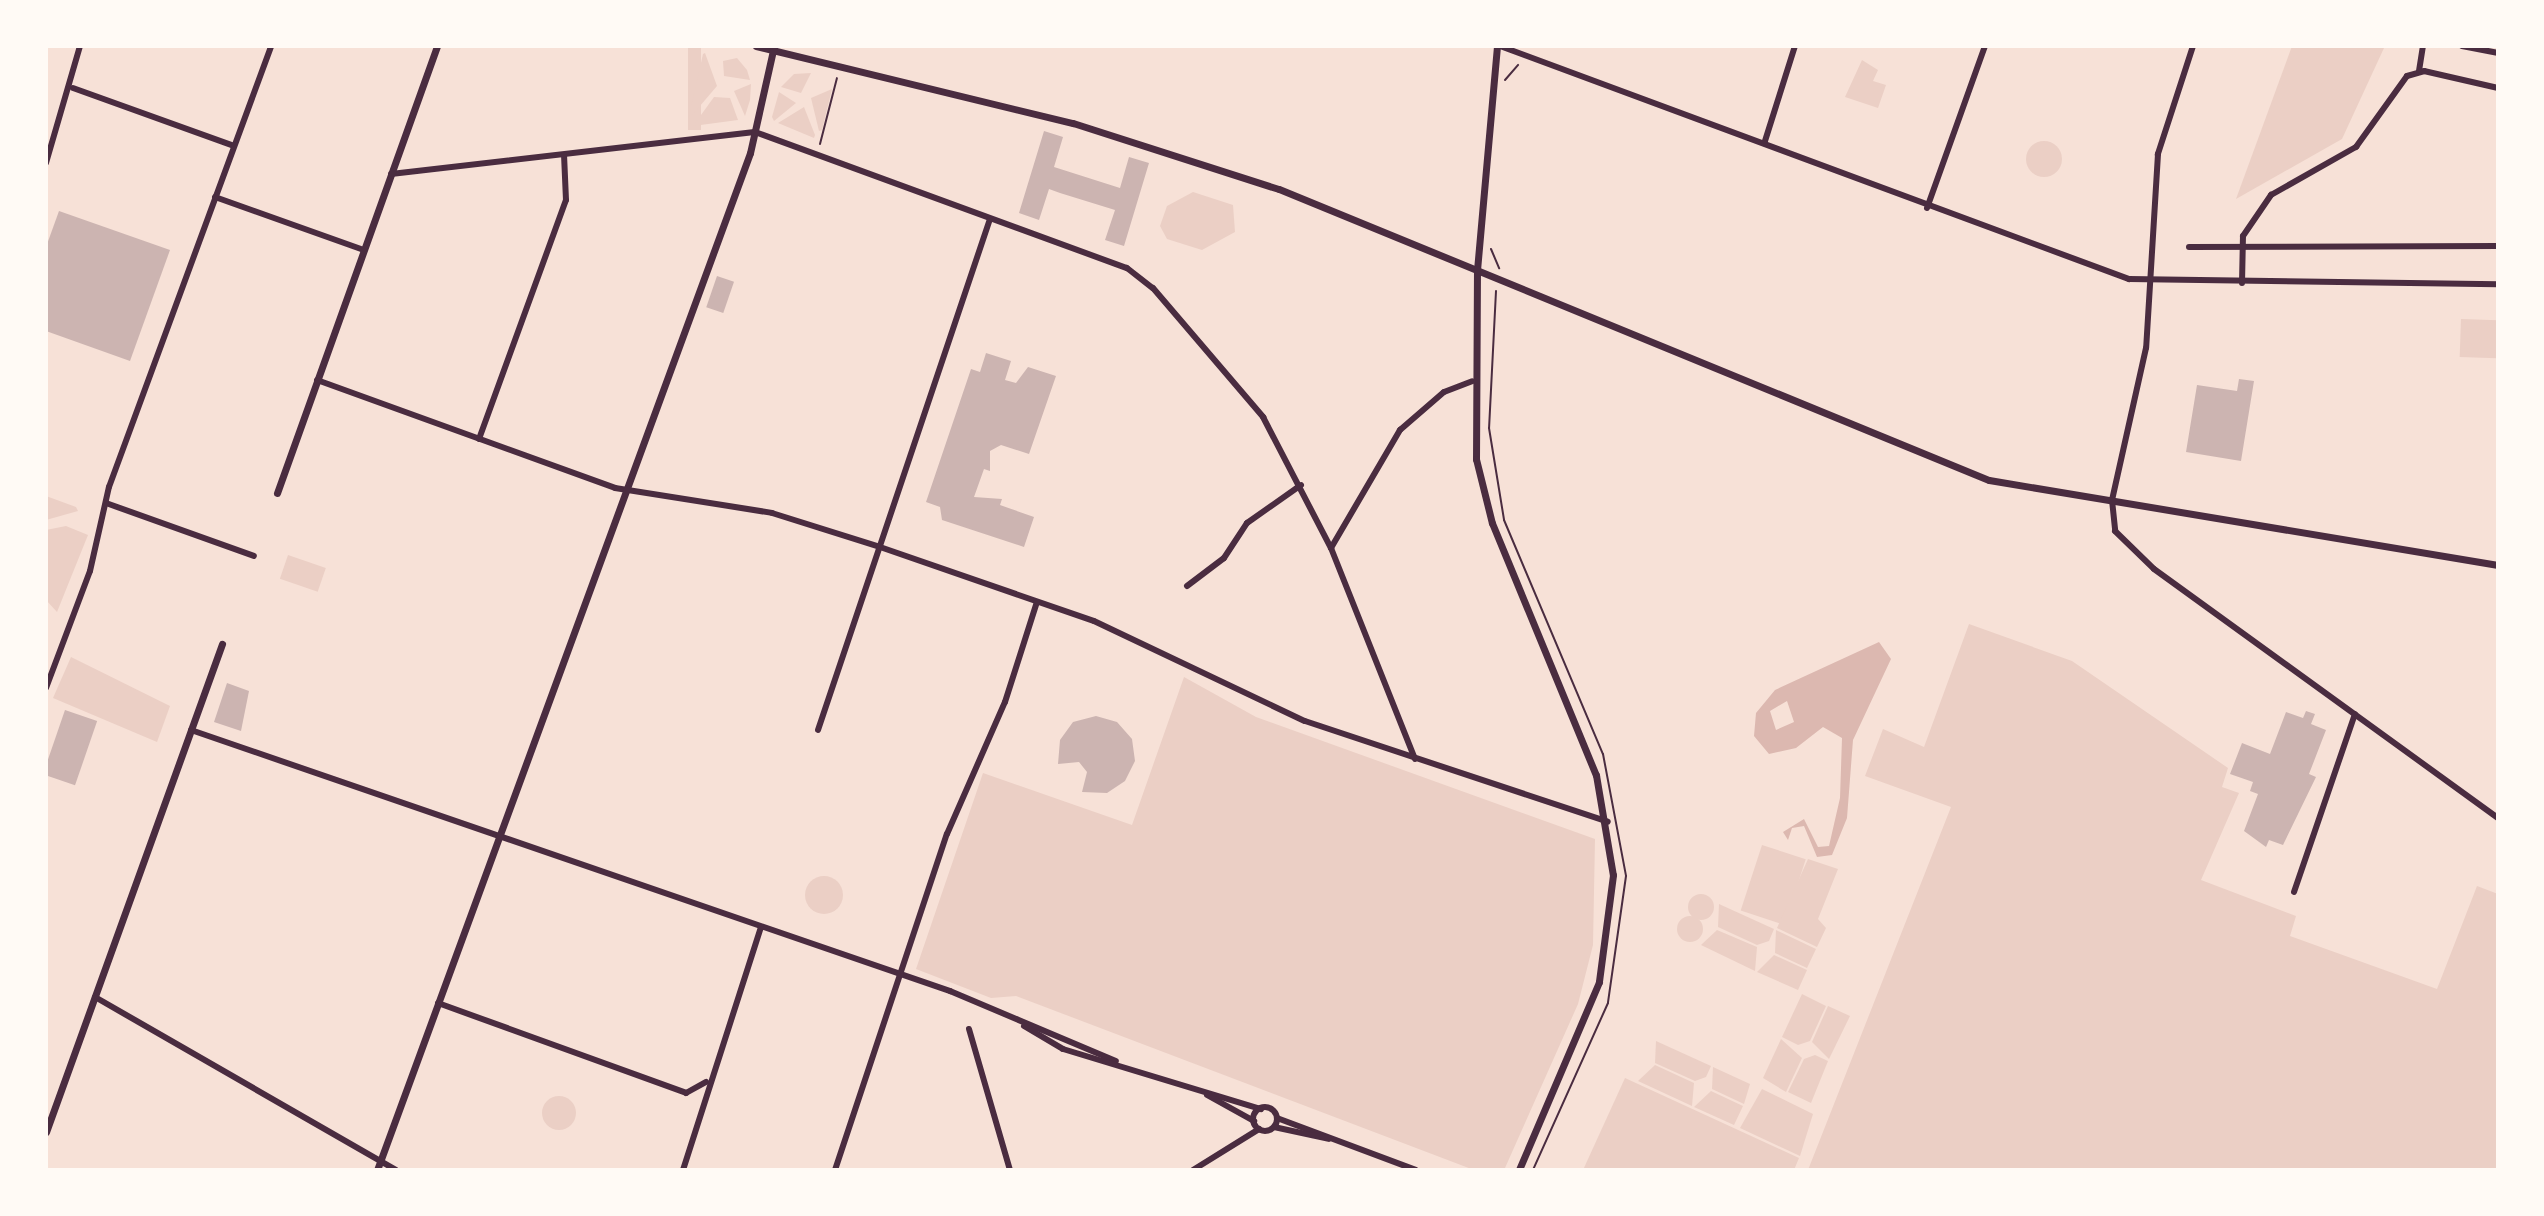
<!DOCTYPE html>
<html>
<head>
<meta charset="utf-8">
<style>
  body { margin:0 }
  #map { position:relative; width:2544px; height:1216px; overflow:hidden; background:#f7e1d7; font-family:Arial,sans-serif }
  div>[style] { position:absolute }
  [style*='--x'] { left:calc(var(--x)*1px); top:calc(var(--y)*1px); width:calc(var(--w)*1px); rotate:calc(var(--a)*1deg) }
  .green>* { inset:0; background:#ebcfc5; transform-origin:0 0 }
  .round { border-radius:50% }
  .water>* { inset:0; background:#dcb8b0 }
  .building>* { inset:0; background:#ccb4b1; transform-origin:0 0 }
  .path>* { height:2px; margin:-1px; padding:0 1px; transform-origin:1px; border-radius:1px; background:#4a2c40 }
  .minor>* { height:6px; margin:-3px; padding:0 3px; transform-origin:3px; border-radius:3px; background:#4a2c40 }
  .minor>.ring { margin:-3px; padding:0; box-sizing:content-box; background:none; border:6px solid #4a2c40; border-radius:50% }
  .tertiary>* { height:7px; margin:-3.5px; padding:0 3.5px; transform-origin:3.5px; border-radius:3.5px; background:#4a2c40 }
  span { translate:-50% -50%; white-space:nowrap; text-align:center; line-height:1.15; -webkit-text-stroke:8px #fffaf5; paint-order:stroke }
  .frame { position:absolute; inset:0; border:48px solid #fffaf5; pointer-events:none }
</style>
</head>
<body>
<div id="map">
  <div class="green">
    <i style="left:688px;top:46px;width:13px;height:84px"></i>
    <i style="clip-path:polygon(2292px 46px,2384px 48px,2342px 139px,2236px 199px)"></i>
    <i style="clip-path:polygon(705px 53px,717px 86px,688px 120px,703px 54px)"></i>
    <i style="clip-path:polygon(737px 58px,747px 70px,750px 80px,724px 76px,723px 61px)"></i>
    <i style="clip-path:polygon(1862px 60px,1878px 70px,1873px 81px,1886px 85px,1878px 108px,1845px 97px)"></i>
    <i style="clip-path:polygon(811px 73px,801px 93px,781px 87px,794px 74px)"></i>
    <i style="clip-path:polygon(751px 84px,750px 100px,745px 116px,734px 91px)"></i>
    <i style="clip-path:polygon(832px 89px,822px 130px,819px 131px,811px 98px)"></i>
    <i style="clip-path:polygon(779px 92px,796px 103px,774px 121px,772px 117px)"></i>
    <i style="clip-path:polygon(714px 97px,730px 98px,738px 120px,693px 126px)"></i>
    <i style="clip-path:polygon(804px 107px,815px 135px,814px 138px,778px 123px)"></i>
    <i class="round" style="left:2026px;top:141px;width:36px;height:36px"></i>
    <i style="clip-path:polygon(1193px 192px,1233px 205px,1235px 232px,1202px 250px,1167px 239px,1160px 226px,1167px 206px)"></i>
    <i style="left:2461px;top:319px;width:37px;height:38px;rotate:2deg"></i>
    <i style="clip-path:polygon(46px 496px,76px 507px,78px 511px,46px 520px)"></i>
    <i style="clip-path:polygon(66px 526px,88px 535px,57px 612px,46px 600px,46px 530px)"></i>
    <i style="left:288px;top:555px;width:40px;height:25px;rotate:19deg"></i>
    <i style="clip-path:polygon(1969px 624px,2072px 661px,2228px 768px,2222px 787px,2239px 793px,2201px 880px,2296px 916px,2290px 936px,2437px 989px,2477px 886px,2498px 894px,2498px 1170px,1808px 1170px,1951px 807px,1865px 776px,1883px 729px,1924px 747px)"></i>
    <i style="clip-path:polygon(71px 657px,170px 706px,157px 742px,53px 698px)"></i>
    <i style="clip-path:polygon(1184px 677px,1256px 717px,1595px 839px,1593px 945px,1578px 1004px,1505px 1168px,1474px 1170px,1016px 996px,991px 998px,916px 969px,983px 773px,1132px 825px)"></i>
    <i style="left:1762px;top:845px;width:46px;height:69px;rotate:18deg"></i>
    <i style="clip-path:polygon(1808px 859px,1838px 869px,1818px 919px,1826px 928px,1817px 947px,1777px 928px)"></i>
    <i class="round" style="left:805px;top:876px;width:38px;height:38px"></i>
    <i class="round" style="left:1688px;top:894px;width:26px;height:26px"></i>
    <i style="clip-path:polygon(1719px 904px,1774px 929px,1769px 941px,1757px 945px,1718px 927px)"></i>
    <i class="round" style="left:1677px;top:916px;width:26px;height:26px"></i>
    <i style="clip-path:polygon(1717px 930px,1757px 947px,1755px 971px,1701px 945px)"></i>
    <i style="clip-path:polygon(1776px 930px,1816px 949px,1807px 968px,1775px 953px)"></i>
    <i style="clip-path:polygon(1774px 955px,1807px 970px,1798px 990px,1757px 972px)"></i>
    <i style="clip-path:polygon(1802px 994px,1826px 1006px,1810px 1041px,1798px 1045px,1782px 1037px)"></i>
    <i style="clip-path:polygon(1828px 1006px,1850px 1016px,1829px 1059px,1812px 1042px)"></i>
    <i style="clip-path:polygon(1781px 1039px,1802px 1058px,1786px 1092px,1763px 1078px)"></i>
    <i style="clip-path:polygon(1656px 1041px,1711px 1066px,1706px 1077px,1695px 1081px,1655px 1063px)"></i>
    <i style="clip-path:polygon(1815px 1055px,1828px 1061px,1811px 1103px,1788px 1092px,1804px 1059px)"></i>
    <i style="clip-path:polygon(1655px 1065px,1694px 1083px,1692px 1106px,1638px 1081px)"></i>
    <i style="clip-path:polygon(1713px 1067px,1750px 1084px,1744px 1104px,1712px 1089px)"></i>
    <i style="clip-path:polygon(1625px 1078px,1799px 1158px,1794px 1170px,1583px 1170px)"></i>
    <i style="clip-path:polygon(1762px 1089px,1813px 1114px,1800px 1156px,1740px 1128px)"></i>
    <i style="clip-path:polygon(1711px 1091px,1743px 1106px,1734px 1125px,1694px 1107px)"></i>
    <i class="round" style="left:542px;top:1096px;width:34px;height:34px"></i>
  </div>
  <div class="water">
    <i style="clip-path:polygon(evenodd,1879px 642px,1891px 659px,1853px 740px,1847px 818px,1832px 855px,1817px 857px,1804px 826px,1792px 828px,1788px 840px,1783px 832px,1804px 819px,1818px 847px,1829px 846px,1840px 798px,1842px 738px,1823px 727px,1796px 748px,1769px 754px,1754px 736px,1756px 713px,1775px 690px,1879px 642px,1787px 701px,1794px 722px,1776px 730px,1770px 711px,1787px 701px)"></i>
  </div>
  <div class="building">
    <i style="clip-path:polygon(1044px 131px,1063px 137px,1054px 167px,1120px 188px,1129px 157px,1149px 163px,1124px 246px,1105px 240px,1115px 210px,1060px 193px,1049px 189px,1039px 220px,1019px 213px)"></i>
    <i style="clip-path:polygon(59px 211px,170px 250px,130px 361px,46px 331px,46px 247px)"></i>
    <i style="left:717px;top:276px;width:18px;height:33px;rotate:19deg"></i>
    <i style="clip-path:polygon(986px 353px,1011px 361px,1005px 380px,1016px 383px,1028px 367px,1056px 376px,1029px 454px,1001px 445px,990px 451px,990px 471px,984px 469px,974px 497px,1002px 499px,1000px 505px,1034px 517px,1024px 547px,942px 520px,940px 507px,926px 502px,971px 369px,980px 372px)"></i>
    <i style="clip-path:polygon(2239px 379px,2254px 381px,2241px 461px,2186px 452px,2197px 385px,2237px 391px)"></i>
    <i style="clip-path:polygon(227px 683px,249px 691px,241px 731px,214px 722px)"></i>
    <i style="left:65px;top:710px;width:34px;height:68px;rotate:19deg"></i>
    <i style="clip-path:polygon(2306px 711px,2315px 714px,2311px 724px,2326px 730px,2309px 774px,2316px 777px,2283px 845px,2269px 840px,2266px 847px,2244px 831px,2258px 794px,2250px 791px,2253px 782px,2230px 774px,2242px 743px,2270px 754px,2286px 712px,2303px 718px)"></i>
    <i style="clip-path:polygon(1096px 716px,1117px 722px,1132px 739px,1135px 761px,1125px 781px,1107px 793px,1082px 792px,1087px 772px,1079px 762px,1058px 764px,1060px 740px,1073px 722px)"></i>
  </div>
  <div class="path">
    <i style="--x:1505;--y:80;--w:20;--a:-49"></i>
    <i style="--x:820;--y:144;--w:68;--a:-75.6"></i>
    <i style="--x:1491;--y:249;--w:21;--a:67"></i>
    <i style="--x:1496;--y:291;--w:137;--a:92.9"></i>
    <i style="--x:1489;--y:428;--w:93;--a:80.7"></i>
    <i style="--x:1504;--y:520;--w:254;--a:67.1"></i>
    <i style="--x:1603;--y:754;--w:124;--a:79.3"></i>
    <i style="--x:1626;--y:876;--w:128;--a:98.1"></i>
    <i style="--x:1608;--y:1003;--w:183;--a:114.2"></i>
  </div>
  <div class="minor">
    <i style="--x:1500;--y:46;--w:671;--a:20.33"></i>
    <i style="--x:2129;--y:279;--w:369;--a:0.8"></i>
    <i style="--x:2193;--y:46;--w:114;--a:108"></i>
    <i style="--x:2158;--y:154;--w:194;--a:93.5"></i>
    <i style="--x:2146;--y:348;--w:156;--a:102.6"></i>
    <i style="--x:2112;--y:500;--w:31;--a:84"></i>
    <i style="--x:2115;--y:531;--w:54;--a:44.3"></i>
    <i style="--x:2154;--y:569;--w:425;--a:35.9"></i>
    <i style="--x:2462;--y:46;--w:37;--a:11"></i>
    <i style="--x:2419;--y:71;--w:25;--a:-81"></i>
    <i style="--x:73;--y:88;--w:171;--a:19.8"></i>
    <i style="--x:1765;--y:141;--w:100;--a:-72.5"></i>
    <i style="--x:46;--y:163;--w:122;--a:-73.8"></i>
    <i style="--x:391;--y:174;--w:366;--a:-6.6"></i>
    <i style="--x:755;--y:132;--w:396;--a:20.1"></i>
    <i style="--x:1127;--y:268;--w:33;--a:38"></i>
    <i style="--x:1153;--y:288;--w:170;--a:49.5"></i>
    <i style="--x:1263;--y:417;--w:148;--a:62.6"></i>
    <i style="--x:1331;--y:548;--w:227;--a:68.3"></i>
    <i style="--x:215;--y:197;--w:158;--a:19.6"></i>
    <i style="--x:1927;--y:208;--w:172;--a:-70.3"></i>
    <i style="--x:2189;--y:247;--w:309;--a:-0.2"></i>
    <i style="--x:2242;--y:283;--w:47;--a:-88.8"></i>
    <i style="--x:2243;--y:236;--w:50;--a:-55.7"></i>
    <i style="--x:2271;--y:195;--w:98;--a:-29.5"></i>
    <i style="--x:2356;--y:147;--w:87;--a:-54.3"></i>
    <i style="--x:2407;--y:76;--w:18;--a:-16"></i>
    <i style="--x:2424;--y:71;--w:76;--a:12.9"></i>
    <i style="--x:317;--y:380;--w:317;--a:19.9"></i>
    <i style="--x:615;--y:488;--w:159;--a:9"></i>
    <i style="--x:772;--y:513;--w:113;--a:17.5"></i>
    <i style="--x:880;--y:547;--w:226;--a:19.1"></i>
    <i style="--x:1094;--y:621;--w:233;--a:25.4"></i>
    <i style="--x:1305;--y:721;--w:319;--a:18.4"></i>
    <i style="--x:479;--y:439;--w:254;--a:-70"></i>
    <i style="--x:566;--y:200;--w:45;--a:-92.5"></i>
    <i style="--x:106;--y:503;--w:157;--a:19.7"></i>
    <i style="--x:1331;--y:548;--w:137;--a:-59.7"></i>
    <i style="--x:1400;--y:430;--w:58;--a:-40.8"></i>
    <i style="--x:1444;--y:392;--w:30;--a:-21"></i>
    <i style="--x:1187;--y:586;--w:46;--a:-37.1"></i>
    <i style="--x:1224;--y:558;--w:42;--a:-56.7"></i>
    <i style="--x:1247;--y:523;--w:66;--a:-35.1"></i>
    <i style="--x:46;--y:688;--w:125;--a:-69.4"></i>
    <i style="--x:90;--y:571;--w:86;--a:-77.3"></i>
    <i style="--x:109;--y:487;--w:470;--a:-69.8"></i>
    <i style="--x:191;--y:730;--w:803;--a:18.98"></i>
    <i style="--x:950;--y:991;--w:180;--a:22.9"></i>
    <i style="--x:818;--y:730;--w:539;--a:-71.4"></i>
    <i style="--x:2294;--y:892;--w:188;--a:-71.1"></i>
    <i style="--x:95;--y:997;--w:347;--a:29.9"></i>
    <i style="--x:438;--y:1003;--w:264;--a:19.9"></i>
    <i style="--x:686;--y:1093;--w:23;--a:-29"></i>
    <i style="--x:1024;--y:1026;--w:45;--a:30.5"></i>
    <i style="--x:1063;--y:1049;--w:207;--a:16.9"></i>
    <i style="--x:969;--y:1029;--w:147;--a:73.8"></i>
    <i style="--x:1207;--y:1095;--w:54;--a:29"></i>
    <i class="ring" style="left:1253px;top:1107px;width:18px;height:18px"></i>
    <i style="--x:1277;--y:1118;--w:148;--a:20.5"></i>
    <i style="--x:1274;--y:1127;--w:56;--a:12.3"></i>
    <i style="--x:683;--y:1170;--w:255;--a:-72.2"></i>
    <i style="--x:835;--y:1170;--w:354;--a:-71.6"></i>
    <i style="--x:947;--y:834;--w:144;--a:-66.3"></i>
    <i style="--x:1005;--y:702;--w:105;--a:-72.3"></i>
    <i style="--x:1193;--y:1170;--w:78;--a:-31.8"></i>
  </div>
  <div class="tertiary">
    <i style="--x:756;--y:46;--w:326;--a:13.7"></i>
    <i style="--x:1073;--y:123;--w:216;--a:17.8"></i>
    <i style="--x:1279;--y:189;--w:767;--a:22.29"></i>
    <i style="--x:1989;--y:480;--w:516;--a:9.48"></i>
    <i style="--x:1497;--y:46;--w:224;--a:95.1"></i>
    <i style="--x:1477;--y:269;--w:190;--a:90.3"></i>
    <i style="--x:1476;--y:459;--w:66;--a:76"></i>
    <i style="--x:1492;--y:523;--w:273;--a:67.6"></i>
    <i style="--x:1596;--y:775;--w:101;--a:80.4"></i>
    <i style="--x:1613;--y:875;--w:108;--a:97.5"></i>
    <i style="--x:1599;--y:982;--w:204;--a:113.1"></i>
    <i style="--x:277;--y:493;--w:475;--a:-70.3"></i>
    <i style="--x:46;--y:1132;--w:519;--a:-70.17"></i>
    <i style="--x:377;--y:1170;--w:1083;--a:-69.86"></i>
    <i style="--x:750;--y:153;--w:110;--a:-77.4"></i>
  </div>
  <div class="frame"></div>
</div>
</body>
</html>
